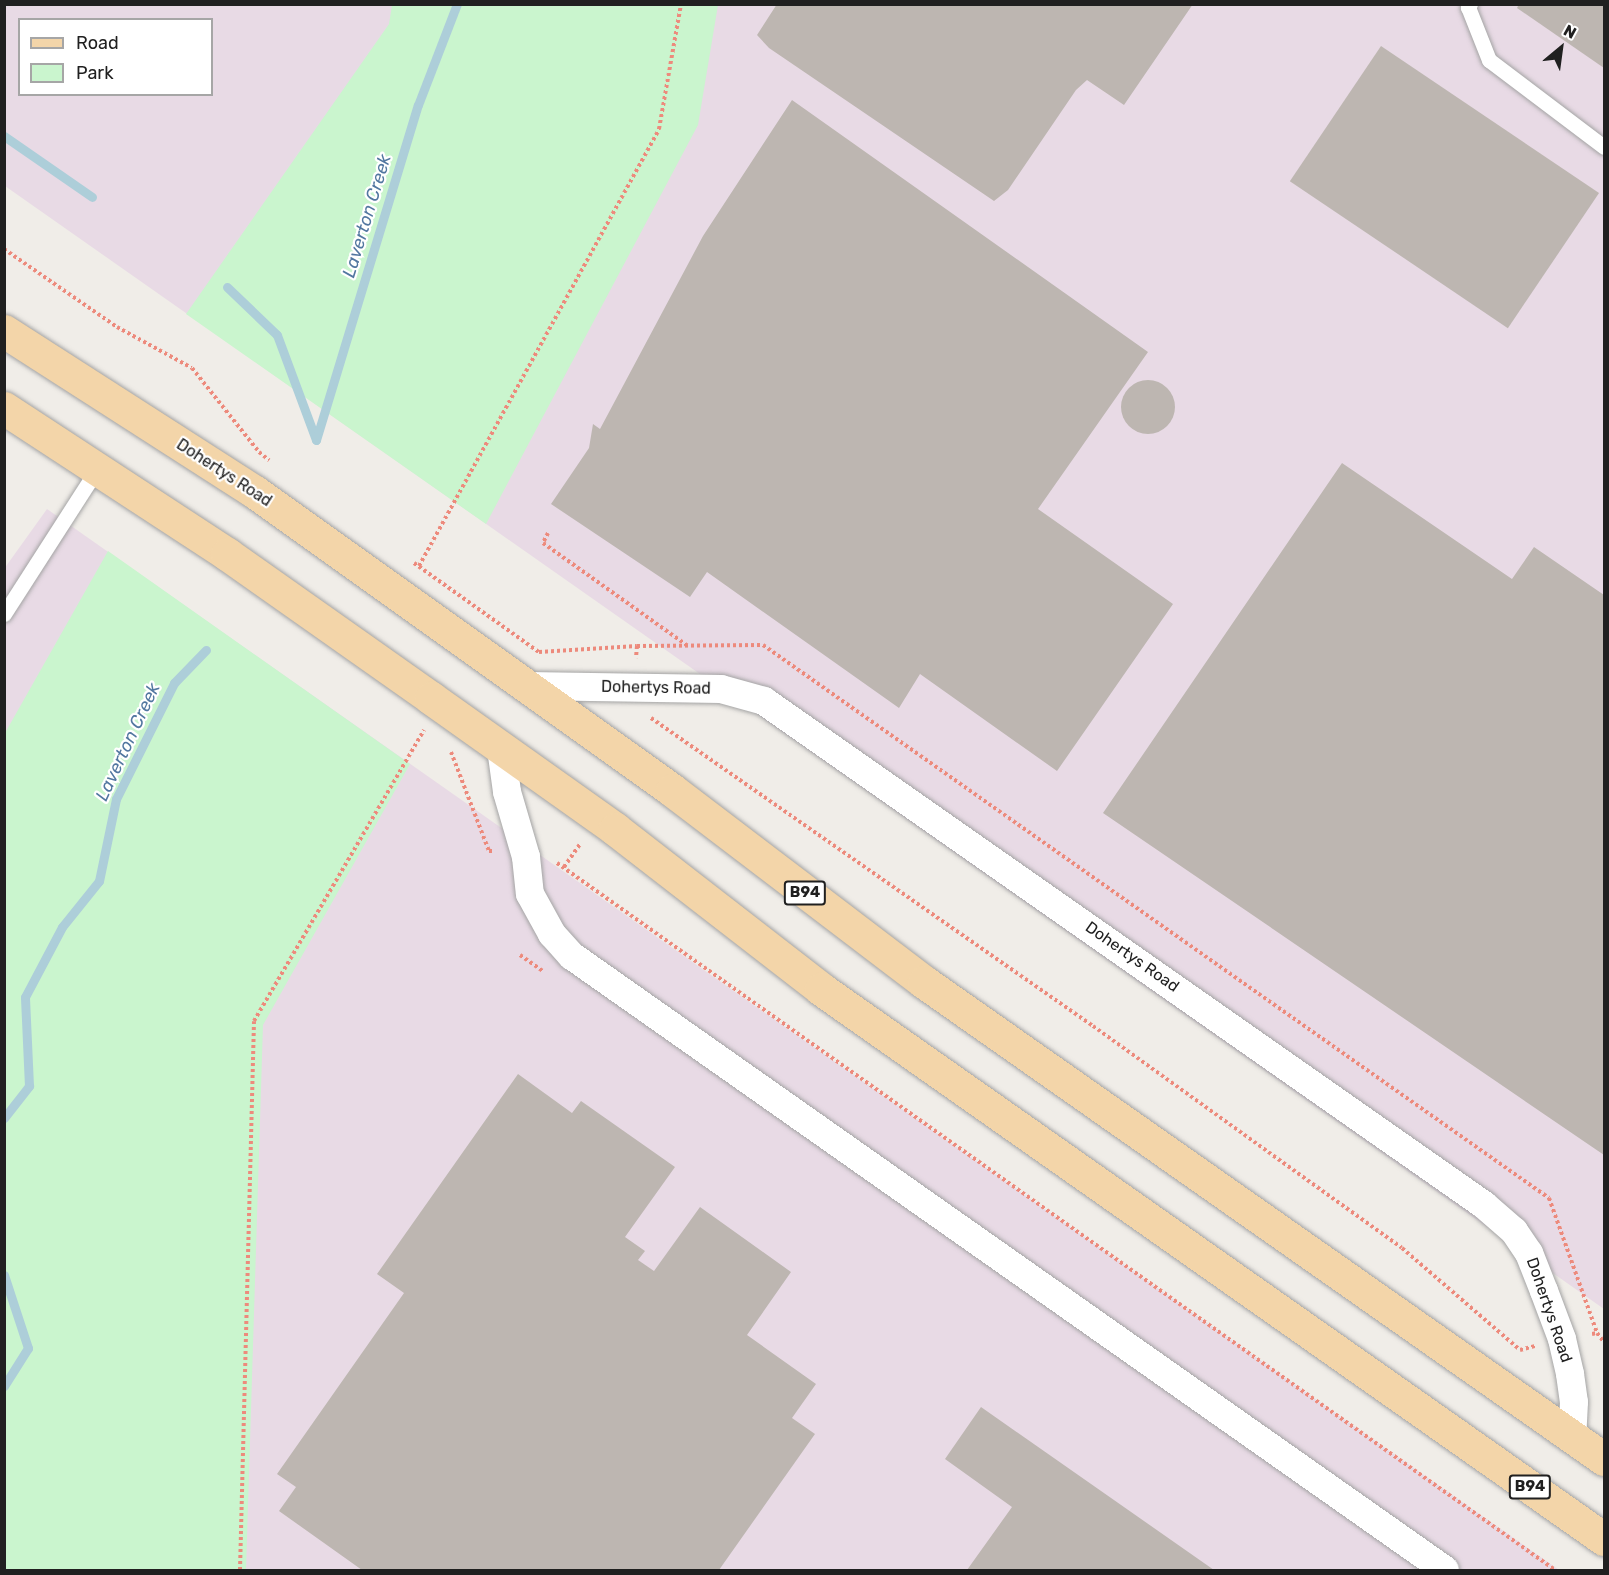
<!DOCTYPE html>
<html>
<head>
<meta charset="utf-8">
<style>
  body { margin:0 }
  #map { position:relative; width:1609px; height:1575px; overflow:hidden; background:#f0ede8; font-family:Rubik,sans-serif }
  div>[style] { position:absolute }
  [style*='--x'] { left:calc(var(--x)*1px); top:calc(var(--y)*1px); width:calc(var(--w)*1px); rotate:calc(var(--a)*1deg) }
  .industrial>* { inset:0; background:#e8dae5 }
  .park>* { inset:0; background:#caf5ce }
  .stream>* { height:9px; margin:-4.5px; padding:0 4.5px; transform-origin:4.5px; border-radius:4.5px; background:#adced9 }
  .building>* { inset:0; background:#bdb6b1; transform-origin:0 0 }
  .round { border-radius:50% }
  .path>* { height:4px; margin-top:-2px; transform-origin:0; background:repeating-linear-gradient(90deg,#ed8a7c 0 3px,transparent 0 6px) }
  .roads { filter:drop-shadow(0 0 2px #a4a4a4) drop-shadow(0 0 2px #a4a4a4) }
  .lane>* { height:15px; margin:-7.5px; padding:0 7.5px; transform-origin:7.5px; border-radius:7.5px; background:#fff }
  .street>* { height:28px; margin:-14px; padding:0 14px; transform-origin:14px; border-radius:14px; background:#fff }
  .primary>* { height:33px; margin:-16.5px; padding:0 16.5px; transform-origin:16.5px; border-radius:16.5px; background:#f3d5a9 }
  span { translate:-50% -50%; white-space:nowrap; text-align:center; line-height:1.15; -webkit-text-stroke:4.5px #fff; paint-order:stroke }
  .shield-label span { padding:2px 4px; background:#fff; border:2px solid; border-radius:4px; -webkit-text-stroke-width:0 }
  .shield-label { font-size:15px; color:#202020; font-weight:700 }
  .street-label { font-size:16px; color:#202020 }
  .water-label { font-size:18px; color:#5277a0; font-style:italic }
  .frame { position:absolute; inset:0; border:6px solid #202020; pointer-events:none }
  .legend { position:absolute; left:18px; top:18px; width:195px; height:78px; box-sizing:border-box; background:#fff; border:2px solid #a6a6a6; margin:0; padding:8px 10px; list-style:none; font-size:18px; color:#202020 }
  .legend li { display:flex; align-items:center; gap:12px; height:30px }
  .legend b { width:30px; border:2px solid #a6a6a6 }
  .north { position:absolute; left:1531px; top:18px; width:60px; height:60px; -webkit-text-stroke:4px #fff; paint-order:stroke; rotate:29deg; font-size:16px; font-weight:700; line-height:24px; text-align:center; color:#202020 }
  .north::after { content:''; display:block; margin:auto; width:21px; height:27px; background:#202020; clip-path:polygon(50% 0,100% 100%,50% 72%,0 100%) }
</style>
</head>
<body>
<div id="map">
  <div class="industrial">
    <i style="clip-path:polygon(evenodd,5px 5px,1604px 5px,1604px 1309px,5px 186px,5px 5px,20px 20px,212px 20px,212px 94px,20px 94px,20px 20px)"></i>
    <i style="clip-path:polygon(47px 509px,1559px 1570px,5px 1570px,4px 569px)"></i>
  </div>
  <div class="park">
    <i style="clip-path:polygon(392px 5px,718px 5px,698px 125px,486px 524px,186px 314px,389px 24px)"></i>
    <i style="clip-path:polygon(108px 551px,410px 764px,263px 1025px,246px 1570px,5px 1570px,5px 733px)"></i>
  </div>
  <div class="stream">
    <i style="--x:4;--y:136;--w:107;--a:34.7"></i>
    <i style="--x:227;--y:287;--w:69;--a:43.8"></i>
    <i style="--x:277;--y:335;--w:112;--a:69.6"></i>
    <i style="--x:316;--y:440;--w:350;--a:-73.1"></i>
    <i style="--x:418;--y:105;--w:108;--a:-68.9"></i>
    <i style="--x:4;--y:1118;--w:41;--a:-52"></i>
    <i style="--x:29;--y:1086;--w:89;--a:-92.6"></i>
    <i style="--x:25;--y:997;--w:79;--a:-62.1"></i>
    <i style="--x:62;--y:927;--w:59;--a:-51.2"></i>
    <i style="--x:99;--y:881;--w:84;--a:-78.3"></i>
    <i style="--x:116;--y:799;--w:130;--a:-63.4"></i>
    <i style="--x:174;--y:683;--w:46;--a:-45.9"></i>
    <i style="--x:4;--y:1275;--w:77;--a:71.8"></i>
    <i style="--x:28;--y:1348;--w:45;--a:122.3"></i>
  </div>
  <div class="building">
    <i style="clip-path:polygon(777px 4px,1193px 4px,1124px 105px,1087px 80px,1076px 90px,1008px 190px,994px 201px,769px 48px,757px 35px)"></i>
    <i style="clip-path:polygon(1519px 4px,1604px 4px,1604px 68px,1517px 8px)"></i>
    <i style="left:1381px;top:46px;width:263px;height:163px;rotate:34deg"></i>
    <i style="clip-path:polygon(792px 100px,1148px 352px,1038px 509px,1173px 604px,1057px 771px,920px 674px,899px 708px,707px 572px,690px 597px,551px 504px,589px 448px,593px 424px,600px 429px,703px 236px)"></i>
    <i class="round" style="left:1121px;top:380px;width:54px;height:54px"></i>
    <i style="clip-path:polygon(1342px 463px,1512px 579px,1534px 547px,1604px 595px,1604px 1155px,1103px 813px)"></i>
    <i style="clip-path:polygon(518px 1074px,572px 1113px,581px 1101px,675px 1167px,625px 1237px,645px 1251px,638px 1260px,654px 1271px,700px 1207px,791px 1272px,747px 1335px,816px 1384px,792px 1418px,815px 1434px,719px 1570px,362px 1570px,279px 1511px,296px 1487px,277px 1474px,404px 1293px,377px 1274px)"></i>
    <i style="clip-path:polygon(981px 1407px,1214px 1570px,967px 1570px,1012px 1507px,945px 1459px)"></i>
  </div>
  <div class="path">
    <i style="--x:4;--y:249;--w:137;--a:34.6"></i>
    <i style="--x:117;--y:327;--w:85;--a:28.7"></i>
    <i style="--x:192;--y:368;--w:107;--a:51.4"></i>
    <i style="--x:259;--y:452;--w:13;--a:39"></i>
    <i style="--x:548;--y:533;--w:11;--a:117"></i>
    <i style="--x:543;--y:543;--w:178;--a:35.4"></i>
    <i style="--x:414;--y:563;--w:153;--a:35.5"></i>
    <i style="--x:539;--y:652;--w:98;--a:-3.5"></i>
    <i style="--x:637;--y:646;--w:12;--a:95"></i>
    <i style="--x:419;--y:566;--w:499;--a:-61.2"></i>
    <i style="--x:659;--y:129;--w:127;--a:-80"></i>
    <i style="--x:637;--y:646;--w:126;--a:-0.5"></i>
    <i style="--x:763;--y:645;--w:961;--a:35.13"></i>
    <i style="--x:1549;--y:1198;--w:143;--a:70.4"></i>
    <i style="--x:651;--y:718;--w:539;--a:34.87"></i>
    <i style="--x:1093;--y:1026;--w:380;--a:35.7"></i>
    <i style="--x:1402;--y:1248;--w:156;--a:40.8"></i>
    <i style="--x:1520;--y:1350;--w:16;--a:-15"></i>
    <i style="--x:451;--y:752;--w:106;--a:69"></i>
    <i style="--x:489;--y:851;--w:6;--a:0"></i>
    <i style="--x:557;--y:863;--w:1223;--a:35.31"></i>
    <i style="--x:564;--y:867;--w:29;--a:-55"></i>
    <i style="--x:520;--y:955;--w:28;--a:35"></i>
    <i style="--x:1592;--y:1334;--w:5;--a:-11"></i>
    <i style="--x:1597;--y:1333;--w:11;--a:52"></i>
    <i style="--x:240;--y:1570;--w:549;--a:-88.54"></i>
    <i style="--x:254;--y:1021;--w:337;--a:-59.7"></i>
  </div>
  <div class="roads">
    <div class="lane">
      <i style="--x:1470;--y:4;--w:4;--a:124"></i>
      <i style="--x:1468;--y:7;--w:57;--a:68.4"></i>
      <i style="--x:1489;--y:60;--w:144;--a:37.1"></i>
      <i style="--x:4;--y:614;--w:172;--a:-57.3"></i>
    </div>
    <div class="street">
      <i style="--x:527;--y:686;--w:194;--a:0.9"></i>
      <i style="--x:721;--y:689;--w:45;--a:15.6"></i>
      <i style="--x:764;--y:701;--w:879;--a:34.99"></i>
      <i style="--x:1484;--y:1205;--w:40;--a:41"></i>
      <i style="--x:1514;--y:1231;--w:27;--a:56"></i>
      <i style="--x:1529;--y:1253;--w:41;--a:68.5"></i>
      <i style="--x:1544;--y:1291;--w:51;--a:69.4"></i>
      <i style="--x:1562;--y:1339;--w:36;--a:77"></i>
      <i style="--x:1570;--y:1374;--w:28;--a:82"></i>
      <i style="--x:1574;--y:1402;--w:34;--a:93"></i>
      <i style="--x:501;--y:748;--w:44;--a:82.2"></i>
      <i style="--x:507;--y:792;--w:68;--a:73.7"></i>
      <i style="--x:526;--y:857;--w:37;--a:84"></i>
      <i style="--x:530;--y:894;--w:46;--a:61.2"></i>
      <i style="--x:552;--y:934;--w:30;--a:48"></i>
      <i style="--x:572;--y:956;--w:1067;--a:35.12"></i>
    </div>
    <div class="primary">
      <i style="--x:4;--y:331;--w:298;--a:32.7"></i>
      <i style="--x:255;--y:492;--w:513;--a:35.55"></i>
      <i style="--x:672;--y:790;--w:317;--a:37.3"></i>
      <i style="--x:924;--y:982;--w:831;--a:35.05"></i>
      <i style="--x:4;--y:408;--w:267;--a:33.2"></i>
      <i style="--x:227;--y:554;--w:250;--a:35.2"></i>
      <i style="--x:431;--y:698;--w:226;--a:35.4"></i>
      <i style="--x:615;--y:829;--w:261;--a:37.8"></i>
      <i style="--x:821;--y:989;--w:957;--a:35.09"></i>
    </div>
  </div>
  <div class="shield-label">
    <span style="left:805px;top:893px">B94</span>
    <span style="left:1530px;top:1487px">B94</span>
  </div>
  <div class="street-label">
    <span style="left:224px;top:473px;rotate:33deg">Dohertys Road</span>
    <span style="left:656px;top:688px;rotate:1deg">Dohertys Road</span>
    <span style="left:1132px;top:957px;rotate:35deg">Dohertys Road</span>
    <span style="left:1549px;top:1310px;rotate:71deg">Dohertys Road</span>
  </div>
  <div class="water-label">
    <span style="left:367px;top:216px;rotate:-73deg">Laverton Creek</span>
    <span style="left:128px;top:742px;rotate:-65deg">Laverton Creek</span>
  </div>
  <div class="frame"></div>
  <ul class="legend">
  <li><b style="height:8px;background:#f3d5a9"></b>Road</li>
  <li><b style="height:16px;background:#caf5ce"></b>Park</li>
  </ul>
  <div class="north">N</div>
</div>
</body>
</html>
